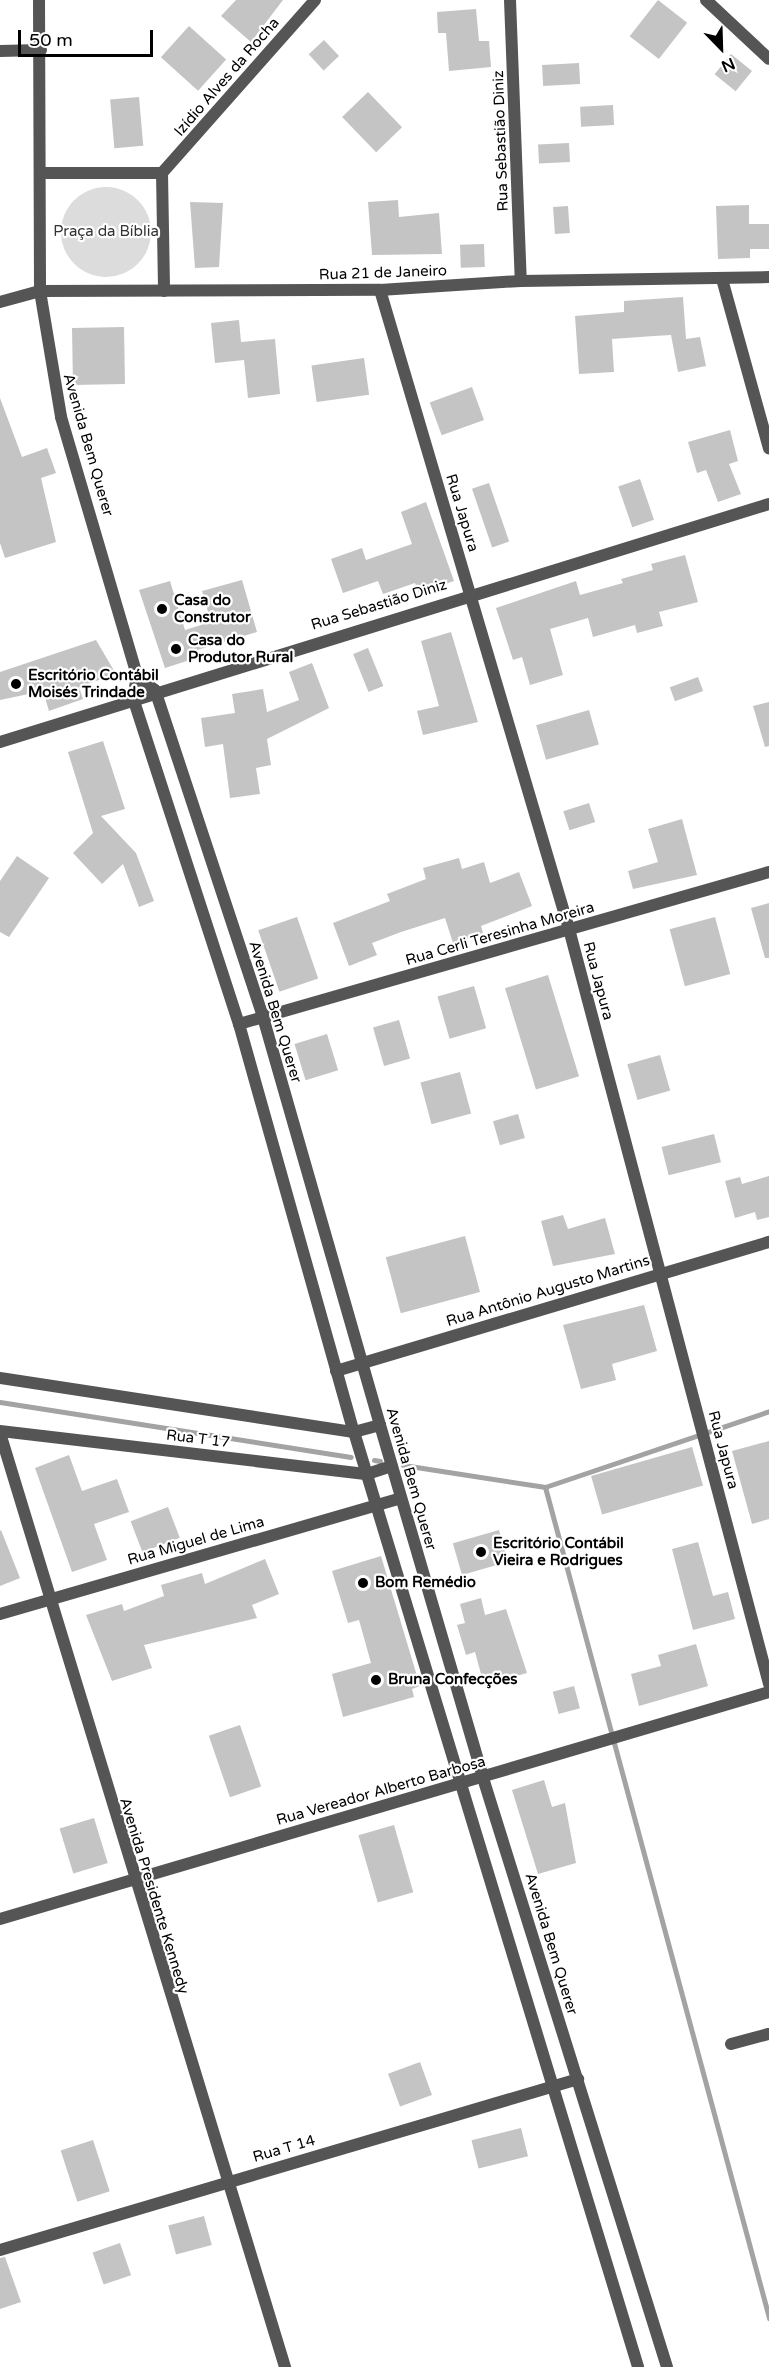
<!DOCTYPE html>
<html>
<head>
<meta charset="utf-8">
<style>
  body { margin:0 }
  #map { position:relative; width:769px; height:2367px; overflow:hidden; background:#fff; font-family:"Varela Round",sans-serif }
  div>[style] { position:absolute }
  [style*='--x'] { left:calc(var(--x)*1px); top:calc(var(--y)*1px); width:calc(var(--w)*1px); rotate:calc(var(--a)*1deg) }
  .green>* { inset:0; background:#dcdcdc }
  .round { border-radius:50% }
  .stream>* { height:5px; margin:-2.5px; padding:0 2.5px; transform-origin:2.5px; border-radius:2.5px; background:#a3a3a3 }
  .building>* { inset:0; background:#c4c4c4; transform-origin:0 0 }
  .minor>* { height:12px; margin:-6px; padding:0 6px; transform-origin:6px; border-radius:6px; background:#555 }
  .tertiary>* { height:12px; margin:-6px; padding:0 6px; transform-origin:6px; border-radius:6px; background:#555 }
  .dots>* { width:16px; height:16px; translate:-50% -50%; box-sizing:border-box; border:3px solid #fff; border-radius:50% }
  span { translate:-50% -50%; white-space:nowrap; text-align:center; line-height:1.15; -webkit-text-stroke:4.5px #fff; paint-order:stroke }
  .street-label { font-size:15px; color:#000 }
  .park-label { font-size:15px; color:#333 }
  .poi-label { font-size:15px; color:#000; font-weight:700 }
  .left { translate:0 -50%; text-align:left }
  .north { position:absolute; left:691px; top:18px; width:60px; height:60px; -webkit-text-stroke:4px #fff; paint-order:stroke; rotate:157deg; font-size:16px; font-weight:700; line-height:24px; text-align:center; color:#000 }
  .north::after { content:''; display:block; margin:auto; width:21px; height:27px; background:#000; clip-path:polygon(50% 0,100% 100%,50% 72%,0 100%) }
  .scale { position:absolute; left:18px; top:30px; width:135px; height:27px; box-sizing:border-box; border:3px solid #000; border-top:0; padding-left:8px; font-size:18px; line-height:21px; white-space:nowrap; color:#000; -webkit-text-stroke:4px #fff; paint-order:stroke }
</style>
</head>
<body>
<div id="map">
  <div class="green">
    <i class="round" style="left:61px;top:187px;width:90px;height:90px"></i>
  </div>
  <div class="stream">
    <i style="--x:0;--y:1402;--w:355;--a:8.9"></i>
    <i style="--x:374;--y:1460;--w:6;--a:9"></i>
    <i style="--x:403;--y:1465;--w:144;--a:8.8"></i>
    <i style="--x:545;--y:1487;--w:237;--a:-18.7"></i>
    <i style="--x:545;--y:1487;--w:861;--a:74.91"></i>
  </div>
  <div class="building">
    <i style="clip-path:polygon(236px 0,283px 0,251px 42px,221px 16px)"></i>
    <i style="left:658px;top:0;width:37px;height:46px;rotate:38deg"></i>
    <i style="clip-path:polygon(476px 9px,479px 41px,489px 41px,491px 67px,449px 71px,446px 33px,438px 33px,437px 12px)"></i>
    <i style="left:189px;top:26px;width:50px;height:42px;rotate:42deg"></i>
    <i style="left:324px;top:40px;width:22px;height:21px;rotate:47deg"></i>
    <i style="left:731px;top:54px;width:27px;height:26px;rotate:39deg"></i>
    <i style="left:579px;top:63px;width:21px;height:37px;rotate:87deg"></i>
    <i style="left:368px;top:92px;width:49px;height:36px;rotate:46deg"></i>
    <i style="left:139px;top:97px;width:49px;height:29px;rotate:85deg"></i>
    <i style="left:613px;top:105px;width:20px;height:33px;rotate:87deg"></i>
    <i style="left:569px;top:143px;width:19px;height:31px;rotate:87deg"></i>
    <i style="clip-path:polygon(398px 200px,399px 217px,439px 213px,442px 254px,372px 255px,368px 202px)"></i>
    <i style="clip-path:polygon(190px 202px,223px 203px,219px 267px,195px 268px)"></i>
    <i style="clip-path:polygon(749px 205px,749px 224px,769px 224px,769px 249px,750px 249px,750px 258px,718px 259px,716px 206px)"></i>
    <i style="left:568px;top:206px;width:27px;height:15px;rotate:86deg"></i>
    <i style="left:484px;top:244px;width:23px;height:24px;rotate:88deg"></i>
    <i style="clip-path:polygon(683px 297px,686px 339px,700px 337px,706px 366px,678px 372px,671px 335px,654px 336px,612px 339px,614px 372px,579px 374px,575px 316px,624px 312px,624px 301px)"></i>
    <i style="clip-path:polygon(239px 320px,241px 342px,275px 339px,280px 394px,248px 398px,244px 360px,215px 363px,211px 323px)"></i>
    <i style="left:124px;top:327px;width:57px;height:52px;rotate:89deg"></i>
    <i style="left:364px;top:358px;width:37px;height:53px;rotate:82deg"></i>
    <i style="left:472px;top:387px;width:35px;height:45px;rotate:70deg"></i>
    <i style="clip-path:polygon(0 398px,22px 457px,47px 448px,56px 473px,41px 478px,56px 542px,5px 558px,0 543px)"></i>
    <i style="clip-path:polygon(730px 430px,738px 461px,729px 464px,741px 494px,718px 502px,706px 470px,697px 473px,688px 442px)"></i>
    <i style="left:640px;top:479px;width:43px;height:23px;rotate:71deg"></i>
    <i style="left:489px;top:483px;width:62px;height:18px;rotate:71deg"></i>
    <i style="clip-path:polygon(426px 502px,454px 581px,419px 593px,415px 583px,383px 594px,378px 581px,343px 593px,331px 559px,362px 548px,366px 560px,412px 544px,401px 512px)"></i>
    <i style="clip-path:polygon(685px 555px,698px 602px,659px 612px,663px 626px,637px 633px,635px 625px,593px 637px,588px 618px,550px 629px,563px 675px,530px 685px,522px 657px,513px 660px,496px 608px,576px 581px,580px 595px,623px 583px,621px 579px,653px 570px,651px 564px)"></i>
    <i style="clip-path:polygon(242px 580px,257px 632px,194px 651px,196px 658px,165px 668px,139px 590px,170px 581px,185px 630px,211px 622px,202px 591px)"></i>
    <i style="clip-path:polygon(451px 632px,478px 722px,423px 735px,417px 711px,439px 706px,421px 641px)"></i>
    <i style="clip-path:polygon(96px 640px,116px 674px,79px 687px,83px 699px,49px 711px,43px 691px,0 700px,0 672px)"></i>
    <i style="left:368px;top:648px;width:41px;height:16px;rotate:68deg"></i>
    <i style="clip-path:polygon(312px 663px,329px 708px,267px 739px,271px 765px,256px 768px,260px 794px,230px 798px,223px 744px,205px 747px,201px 718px,235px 713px,232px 694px,263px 689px,267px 712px,299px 700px,289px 672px)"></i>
    <i style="left:698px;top:677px;width:15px;height:30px;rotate:70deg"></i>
    <i style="clip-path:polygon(769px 702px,769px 746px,765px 747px,753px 706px)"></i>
    <i style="left:589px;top:710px;width:36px;height:55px;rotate:74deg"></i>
    <i style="clip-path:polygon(103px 741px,125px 809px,101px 816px,136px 853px,154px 901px,139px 907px,123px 864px,102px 884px,73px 853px,93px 833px,68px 752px)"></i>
    <i style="left:589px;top:803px;width:20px;height:27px;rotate:72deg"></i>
    <i style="clip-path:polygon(682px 819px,697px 875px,633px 889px,628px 871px,658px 862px,648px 829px)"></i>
    <i style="clip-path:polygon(17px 856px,49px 878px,9px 937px,0 932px,0 881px)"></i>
    <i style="clip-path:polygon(459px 858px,462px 869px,484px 862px,490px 883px,519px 872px,532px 906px,481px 926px,483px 933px,453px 943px,445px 918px,401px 932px,372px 943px,377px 955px,349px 966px,333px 923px,390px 901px,387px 894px,426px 879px,423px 868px)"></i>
    <i style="clip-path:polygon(769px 903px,769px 958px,765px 958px,751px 908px)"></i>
    <i style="left:297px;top:917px;width:65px;height:41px;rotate:71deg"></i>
    <i style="left:715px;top:917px;width:59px;height:47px;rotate:75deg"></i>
    <i style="left:548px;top:975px;width:106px;height:45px;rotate:73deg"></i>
    <i style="left:474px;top:986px;width:44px;height:38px;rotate:74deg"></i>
    <i style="left:399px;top:1020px;width:40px;height:27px;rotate:74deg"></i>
    <i style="left:327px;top:1034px;width:38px;height:34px;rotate:73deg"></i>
    <i style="left:660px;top:1055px;width:37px;height:34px;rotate:74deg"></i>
    <i style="left:460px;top:1072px;width:43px;height:41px;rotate:75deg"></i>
    <i style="left:518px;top:1114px;width:25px;height:26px;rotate:74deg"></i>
    <i style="left:714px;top:1134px;width:29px;height:54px;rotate:76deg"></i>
    <i style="clip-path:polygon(769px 1176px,769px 1217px,757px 1220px,755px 1212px,735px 1218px,725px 1181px,740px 1177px,742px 1184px)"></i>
    <i style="clip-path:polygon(563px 1215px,568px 1229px,605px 1218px,615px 1254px,553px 1266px,541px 1221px)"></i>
    <i style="left:465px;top:1236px;width:58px;height:82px;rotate:75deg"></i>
    <i style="clip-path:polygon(644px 1305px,657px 1351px,612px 1364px,616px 1380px,581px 1389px,563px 1325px)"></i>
    <i style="clip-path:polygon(769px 1441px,769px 1519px,752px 1524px,732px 1451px)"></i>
    <i style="left:692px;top:1447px;width:40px;height:105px;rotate:74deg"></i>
    <i style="clip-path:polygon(69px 1455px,82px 1491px,117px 1479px,129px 1512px,94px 1524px,107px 1560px,72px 1572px,35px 1468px)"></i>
    <i style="left:168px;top:1507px;width:33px;height:40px;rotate:69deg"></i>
    <i style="clip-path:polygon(1px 1530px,20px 1578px,0 1586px,0 1531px)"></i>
    <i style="left:499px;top:1530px;width:33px;height:48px;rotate:74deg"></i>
    <i style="clip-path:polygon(698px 1542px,713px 1596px,728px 1592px,735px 1619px,693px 1630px,672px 1549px)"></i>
    <i style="clip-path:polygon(381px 1556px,420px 1686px,412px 1689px,414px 1697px,343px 1717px,332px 1674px,371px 1663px,359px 1620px,348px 1623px,332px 1571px)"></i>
    <i style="clip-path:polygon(265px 1559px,279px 1594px,252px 1605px,257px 1618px,144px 1645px,152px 1668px,112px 1681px,86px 1615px,122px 1604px,124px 1611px,164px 1596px,161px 1585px,202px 1573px,205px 1584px)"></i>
    <i style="clip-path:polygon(481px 1598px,485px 1615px,506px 1609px,527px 1673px,484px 1685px,475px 1652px,466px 1655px,457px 1625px,465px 1623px,460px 1604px)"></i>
    <i style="clip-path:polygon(696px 1644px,708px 1686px,639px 1706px,631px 1674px,661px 1666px,658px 1655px)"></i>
    <i style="left:574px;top:1686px;width:23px;height:22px;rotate:75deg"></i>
    <i style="left:240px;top:1725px;width:65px;height:33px;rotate:71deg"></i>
    <i style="clip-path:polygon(544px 1780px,552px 1807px,565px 1803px,576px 1863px,538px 1874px,512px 1790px)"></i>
    <i style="left:94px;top:1818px;width:47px;height:36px;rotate:73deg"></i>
    <i style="left:394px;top:1825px;width:70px;height:37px;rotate:74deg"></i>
    <i style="left:420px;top:2062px;width:35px;height:34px;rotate:70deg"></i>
    <i style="left:521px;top:2128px;width:29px;height:51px;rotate:76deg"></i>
    <i style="left:93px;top:2140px;width:54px;height:34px;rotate:72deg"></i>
    <i style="left:204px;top:2216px;width:30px;height:37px;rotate:75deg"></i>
    <i style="left:120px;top:2243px;width:34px;height:29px;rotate:71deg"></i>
    <i style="clip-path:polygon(5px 2257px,21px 2302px,0 2309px,0 2258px)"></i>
  </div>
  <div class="minor">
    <i style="--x:39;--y:0;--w:291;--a:89.8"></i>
    <i style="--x:40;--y:291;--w:128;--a:80.5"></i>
    <i style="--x:61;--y:417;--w:270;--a:73.6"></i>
    <i style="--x:137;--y:676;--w:22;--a:100"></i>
    <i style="--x:133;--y:698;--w:343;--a:72"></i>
    <i style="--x:239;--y:1024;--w:424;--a:74.3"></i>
    <i style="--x:510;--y:0;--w:281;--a:87.8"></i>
    <i style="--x:706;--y:0;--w:86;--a:43.1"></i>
    <i style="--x:0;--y:51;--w:41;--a:-1.4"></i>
    <i style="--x:42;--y:173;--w:120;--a:0"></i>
    <i style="--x:162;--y:173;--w:118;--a:89"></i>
    <i style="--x:162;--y:173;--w:231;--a:-48.5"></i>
    <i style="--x:722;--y:279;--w:176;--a:74.5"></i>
    <i style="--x:380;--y:290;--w:666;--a:73.52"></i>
    <i style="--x:569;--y:929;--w:781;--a:75.16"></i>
    <i style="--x:0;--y:302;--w:41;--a:-15.4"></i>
    <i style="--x:40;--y:291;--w:340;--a:-0.2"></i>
    <i style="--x:380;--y:290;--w:141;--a:-3.7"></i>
    <i style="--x:521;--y:281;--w:248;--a:-0.9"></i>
    <i style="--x:137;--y:676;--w:23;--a:38"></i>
    <i style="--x:155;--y:690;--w:344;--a:71.7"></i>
    <i style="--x:263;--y:1017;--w:424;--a:74"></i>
    <i style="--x:0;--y:742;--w:805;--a:-17.2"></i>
    <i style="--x:239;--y:1024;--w:551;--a:-16"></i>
    <i style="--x:336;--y:1371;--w:452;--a:-16.6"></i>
    <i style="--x:0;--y:1433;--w:977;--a:73.03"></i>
    <i style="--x:0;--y:1614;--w:417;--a:-16.1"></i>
    <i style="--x:0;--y:1919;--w:802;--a:-16.45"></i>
    <i style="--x:731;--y:2044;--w:39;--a:-15"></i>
    <i style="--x:0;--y:2250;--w:603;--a:-16.48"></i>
  </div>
  <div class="tertiary">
    <i style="--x:0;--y:1378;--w:358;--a:8.7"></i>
    <i style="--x:354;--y:1432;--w:27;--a:-15"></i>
    <i style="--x:380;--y:1425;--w:368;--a:73.7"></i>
    <i style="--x:483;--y:1778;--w:617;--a:72.65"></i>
    <i style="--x:0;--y:1431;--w:370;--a:6.7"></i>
    <i style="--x:367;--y:1474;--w:26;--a:-18"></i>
    <i style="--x:354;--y:1432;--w:977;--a:73.1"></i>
  </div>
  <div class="dots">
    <i style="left:162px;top:609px;background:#000"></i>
    <i style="left:176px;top:649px;background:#000"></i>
    <i style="left:16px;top:684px;background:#000"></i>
    <i style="left:481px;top:1552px;background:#000"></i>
    <i style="left:363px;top:1583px;background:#000"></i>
    <i style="left:376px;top:1680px;background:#000"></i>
  </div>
  <div class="street-label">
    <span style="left:227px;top:77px;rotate:-49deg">Izídio Alves da Rocha</span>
    <span style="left:501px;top:141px;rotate:-92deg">Rua Sebastião Diniz</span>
    <span style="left:383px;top:273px;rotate:-2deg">Rua 21 de Janeiro</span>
    <span style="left:88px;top:445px;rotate:74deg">Avenida Bem Querer</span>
    <span style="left:462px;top:513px;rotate:73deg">Rua Japura</span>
    <span style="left:379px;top:605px;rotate:-17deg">Rua Sebastião Diniz</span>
    <span style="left:500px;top:934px;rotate:-16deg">Rua Cerli Teresinha Moreira</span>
    <span style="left:598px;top:981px;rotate:75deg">Rua Japura</span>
    <span style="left:275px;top:1012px;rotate:73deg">Avenida Bem Querer</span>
    <span style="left:548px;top:1291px;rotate:-17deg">Rua Antônio Augusto Martins</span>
    <span style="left:198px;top:1439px;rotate:7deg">Rua T 17</span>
    <span style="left:723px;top:1450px;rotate:75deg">Rua Japura</span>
    <span style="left:411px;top:1479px;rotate:74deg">Avenida Bem Querer</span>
    <span style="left:196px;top:1541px;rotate:-16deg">Rua Miguel de Lima</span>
    <span style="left:381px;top:1791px;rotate:-16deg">Rua Vereador Alberto Barbosa</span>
    <span style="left:154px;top:1896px;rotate:73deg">Avenida Presidente Kennedy</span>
    <span style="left:551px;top:1944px;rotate:73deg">Avenida Bem Querer</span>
    <span style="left:284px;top:2149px;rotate:-16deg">Rua T 14</span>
  </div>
  <div class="park-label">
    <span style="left:106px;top:232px">Praça da Bíblia</span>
  </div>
  <div class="poi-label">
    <span class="left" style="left:174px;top:609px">Casa do<br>Construtor</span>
    <span class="left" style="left:188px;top:649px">Casa do<br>Produtor Rural</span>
    <span class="left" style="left:28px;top:684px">Escritório Contábil<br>Moisés Trindade</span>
    <span class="left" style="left:493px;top:1552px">Escritório Contábil<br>Vieira e Rodrigues</span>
    <span class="left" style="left:375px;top:1583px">Bom Remédio</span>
    <span class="left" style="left:388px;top:1680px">Bruna Confecções</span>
  </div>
  <div class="north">N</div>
  <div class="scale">50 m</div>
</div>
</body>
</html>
